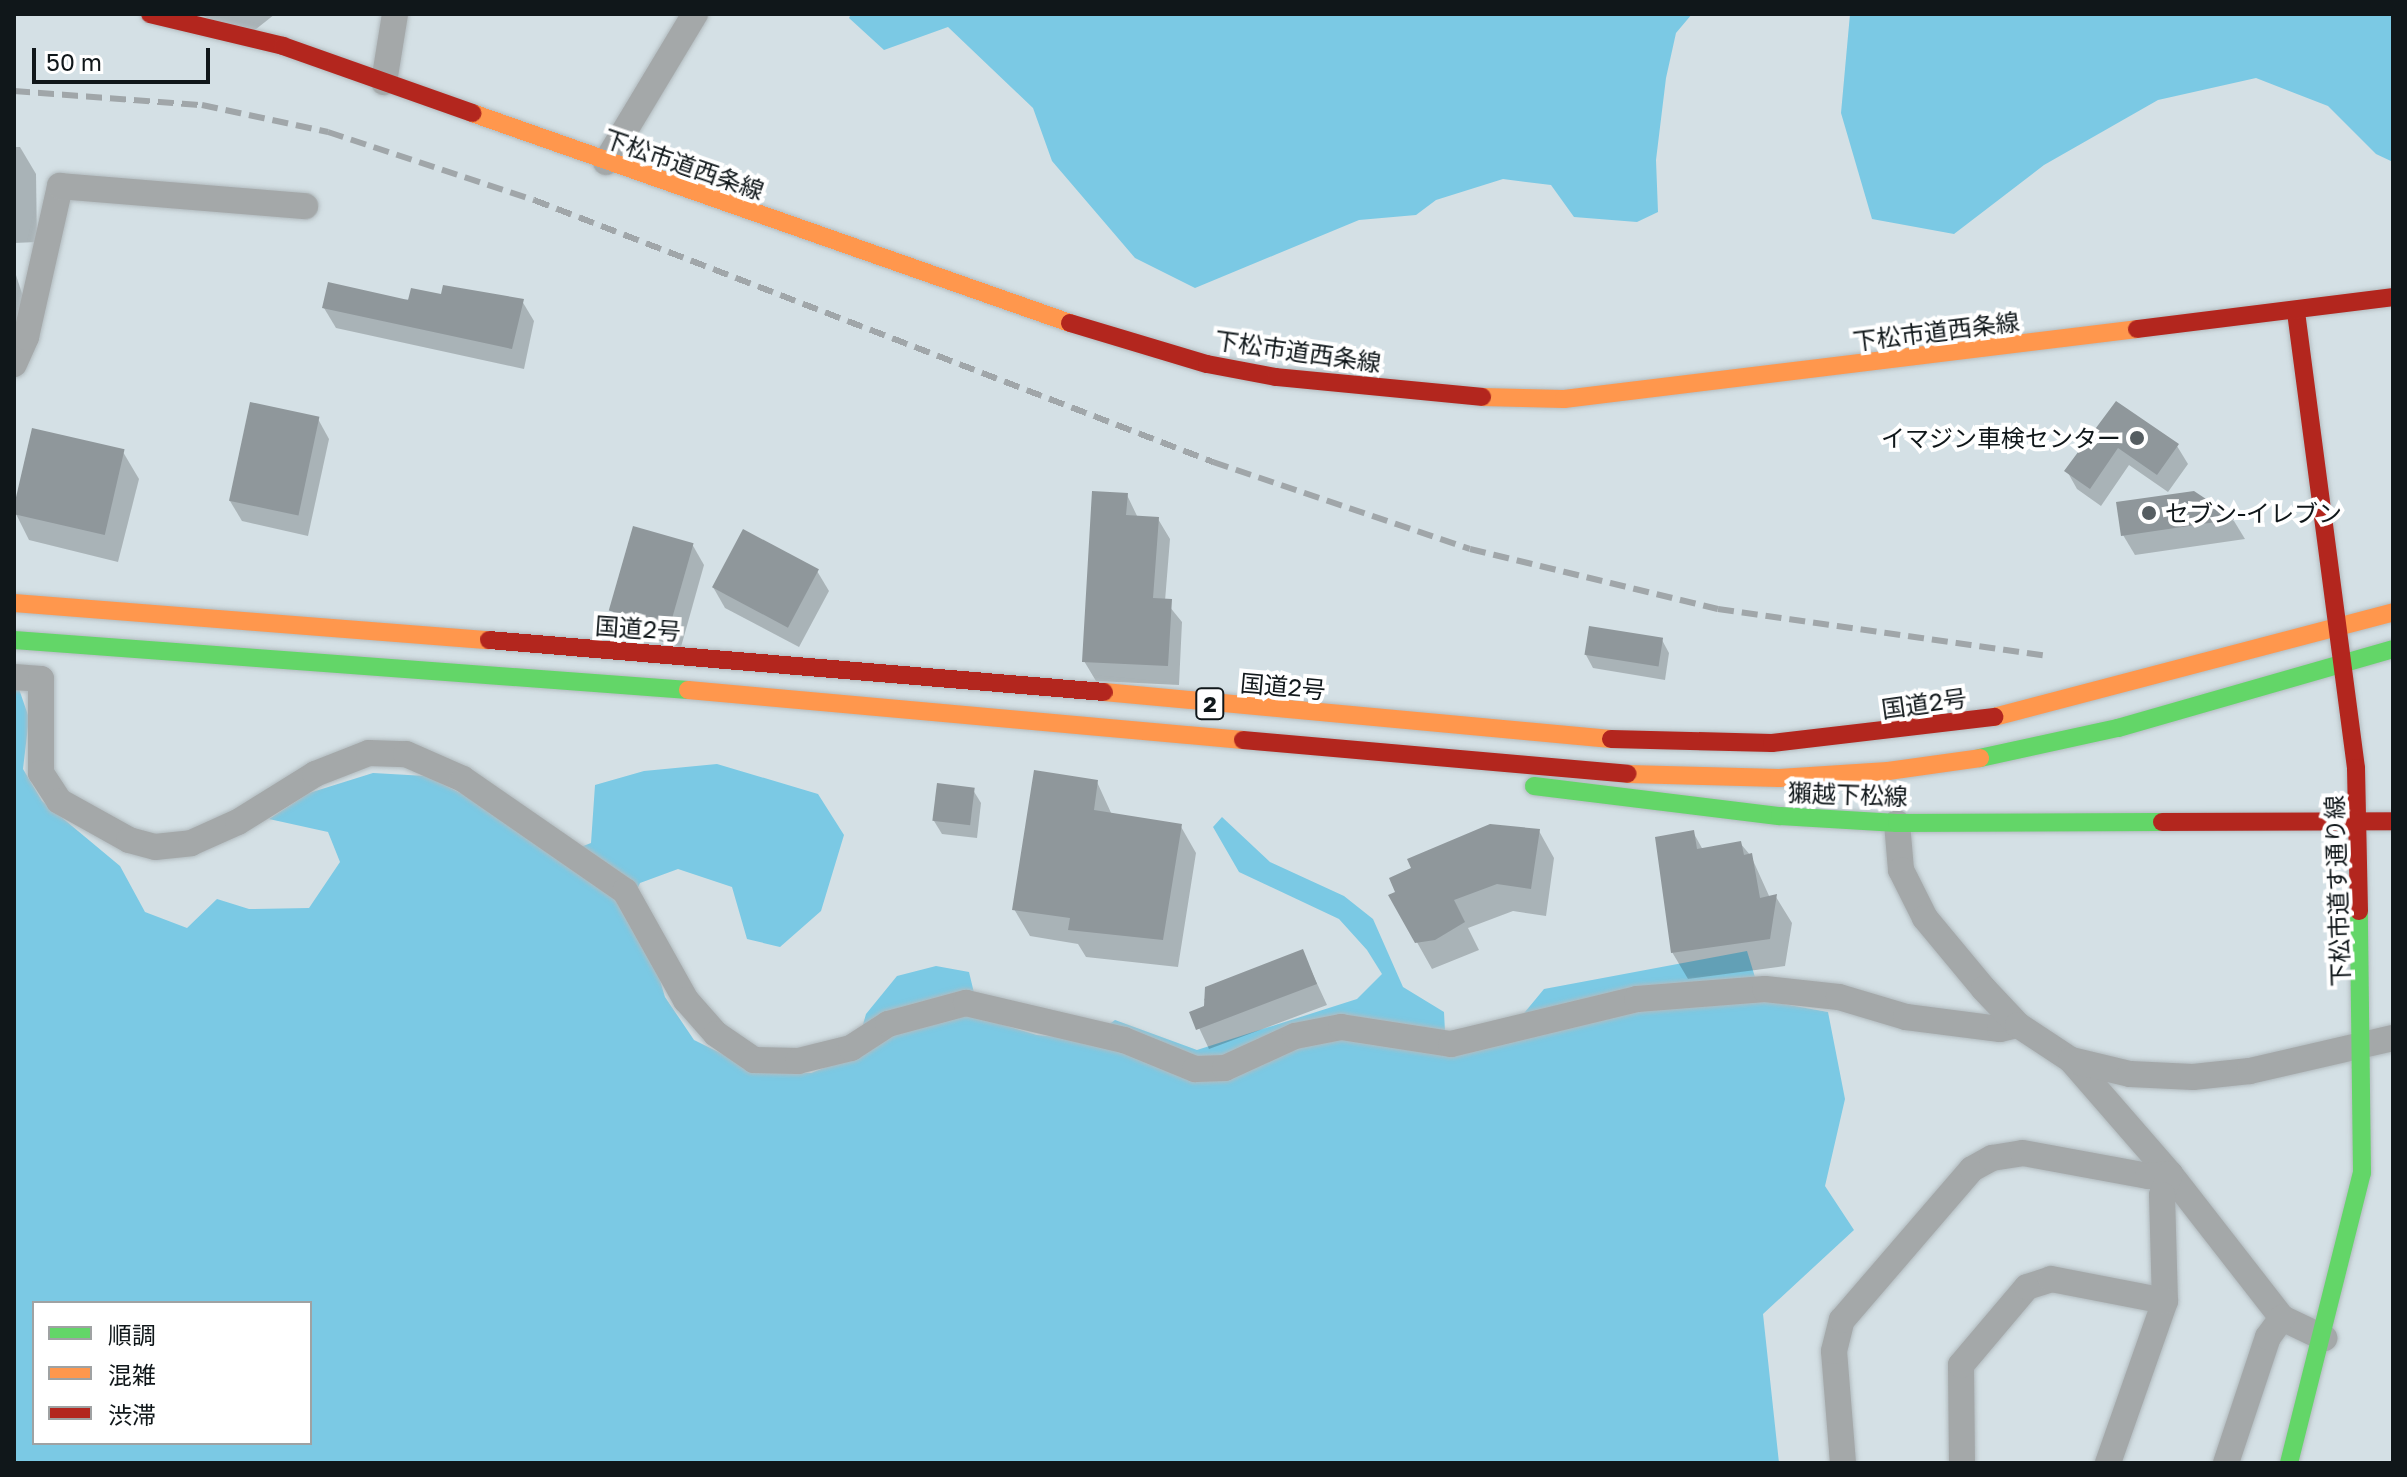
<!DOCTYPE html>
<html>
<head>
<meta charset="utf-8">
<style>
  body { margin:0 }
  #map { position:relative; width:2407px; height:1477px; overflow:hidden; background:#d4e0e5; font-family:"Golos Text","Noto Sans JP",sans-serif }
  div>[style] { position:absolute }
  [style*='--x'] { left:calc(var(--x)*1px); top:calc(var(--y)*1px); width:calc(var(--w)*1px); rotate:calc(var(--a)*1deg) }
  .forest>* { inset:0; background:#7bc9e4 }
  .shadow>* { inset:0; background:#0003 }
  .building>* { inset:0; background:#8f979b; transform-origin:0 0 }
  .roads { filter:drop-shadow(0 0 2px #b2bbbf) drop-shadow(0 0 2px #b2bbbf) }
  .street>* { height:26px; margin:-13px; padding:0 13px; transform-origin:13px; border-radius:13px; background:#a4a8a9 }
  .fast>* { height:18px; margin:-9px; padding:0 9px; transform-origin:9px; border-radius:9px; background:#63d668 }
  .slow>* { height:18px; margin:-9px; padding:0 9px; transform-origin:9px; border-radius:9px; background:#ff974d }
  .jam>* { height:18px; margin:-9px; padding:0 9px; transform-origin:9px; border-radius:9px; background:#b3261e }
  .rail>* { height:6px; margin-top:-3px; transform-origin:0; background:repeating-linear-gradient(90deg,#a0a6a9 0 16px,transparent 0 24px) }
  .dots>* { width:22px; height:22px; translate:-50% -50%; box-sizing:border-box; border:4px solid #fff; border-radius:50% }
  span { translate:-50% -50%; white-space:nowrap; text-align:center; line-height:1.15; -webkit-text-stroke:8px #fff; paint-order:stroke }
  .shield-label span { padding:2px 6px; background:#fff; border:2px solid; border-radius:6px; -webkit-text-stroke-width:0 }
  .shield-label { font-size:22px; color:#10171a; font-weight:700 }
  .street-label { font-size:24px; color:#10171a }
  .poi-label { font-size:24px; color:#10171a }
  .right { translate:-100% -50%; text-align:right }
  .left { translate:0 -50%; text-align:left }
  .frame { position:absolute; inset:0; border:16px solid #10171a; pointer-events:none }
  .legend { position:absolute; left:32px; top:1301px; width:280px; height:144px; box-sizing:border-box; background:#fff; border:2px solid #9fa2a3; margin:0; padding:10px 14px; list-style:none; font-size:24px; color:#10171a }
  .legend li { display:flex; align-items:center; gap:16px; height:40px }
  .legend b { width:40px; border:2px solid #9fa2a3 }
  .scale { position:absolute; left:32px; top:48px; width:178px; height:36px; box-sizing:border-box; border:4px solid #10171a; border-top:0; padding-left:10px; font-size:24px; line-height:28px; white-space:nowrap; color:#10171a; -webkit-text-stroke:6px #fff; paint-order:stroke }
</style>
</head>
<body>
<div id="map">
  <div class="forest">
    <i style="clip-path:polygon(851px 14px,1692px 14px,1676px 33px,1666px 78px,1656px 160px,1658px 212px,1637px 222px,1574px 217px,1551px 185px,1503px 179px,1436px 200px,1416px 215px,1359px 220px,1195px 288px,1135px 258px,1052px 161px,1033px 108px,948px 27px,884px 50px,849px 18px)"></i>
    <i style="clip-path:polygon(1850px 14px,2393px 14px,2393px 162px,2376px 154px,2328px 106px,2256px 78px,2158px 100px,2044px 165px,1954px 234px,1872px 219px,1841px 113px)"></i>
    <i style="clip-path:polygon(evenodd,14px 689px,19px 689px,29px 718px,23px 769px,42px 801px,120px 866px,145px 912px,187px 928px,217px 899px,249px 909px,309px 908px,340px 862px,328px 832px,269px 819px,309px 793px,373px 773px,426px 776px,501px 813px,560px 855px,591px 843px,595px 785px,644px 771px,717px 764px,818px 794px,844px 835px,821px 911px,780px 947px,747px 939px,732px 887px,678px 869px,640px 883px,627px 911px,652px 953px,665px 997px,694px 1040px,757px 1071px,811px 1073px,854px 1056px,866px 1014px,897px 976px,936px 966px,969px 972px,980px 1018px,1037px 1035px,1088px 1040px,1115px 1020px,1197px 1050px,1357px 999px,1382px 974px,1367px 950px,1339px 919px,1239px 872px,1213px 827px,1222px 817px,1270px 862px,1344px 896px,1373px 919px,1403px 987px,1444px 1012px,1446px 1051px,1506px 1035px,1544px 989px,1747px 951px,1762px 1000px,1828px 1012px,1845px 1099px,1825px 1186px,1854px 1230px,1763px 1314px,1779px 1463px,14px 1463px,14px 689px,34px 1303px,310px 1303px,310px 1443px,34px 1443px,34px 1303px)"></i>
  </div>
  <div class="shadow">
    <i style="clip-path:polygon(199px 14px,275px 14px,246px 37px)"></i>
    <i style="clip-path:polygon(14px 147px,20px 147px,36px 174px,37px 242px,14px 243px)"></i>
    <i style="clip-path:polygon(14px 269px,33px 327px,14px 350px)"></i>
    <i style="clip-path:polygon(443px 296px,522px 301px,534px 321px,524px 369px,336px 328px,324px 308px)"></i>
    <i style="clip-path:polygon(2117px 404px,2177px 446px,2188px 464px,2168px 492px,2129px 465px,2101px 506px,2077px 489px,2067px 471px)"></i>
    <i style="clip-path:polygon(318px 419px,329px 439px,308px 536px,242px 521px,230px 501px)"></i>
    <i style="clip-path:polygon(34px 430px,123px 452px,139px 479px,118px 562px,29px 540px,14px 510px)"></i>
    <i style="clip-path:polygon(2193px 493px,2234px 521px,2245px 539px,2135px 555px,2123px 535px)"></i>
    <i style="clip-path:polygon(1127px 495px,1138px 518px,1158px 519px,1170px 539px,1165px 601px,1182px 622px,1179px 685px,1096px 681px,1084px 661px)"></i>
    <i style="clip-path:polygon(692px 544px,704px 565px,681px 647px,623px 631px,612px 610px)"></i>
    <i style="clip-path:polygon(817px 571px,829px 591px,799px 647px,725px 608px,713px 587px)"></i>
    <i style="clip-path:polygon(1662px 640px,1669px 653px,1665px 680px,1593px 668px,1586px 655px)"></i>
    <i style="clip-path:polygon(1097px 782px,1112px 815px,1180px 825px,1196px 853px,1178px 967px,1086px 957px,1078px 944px,1030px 936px,1014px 909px)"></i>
    <i style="clip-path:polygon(973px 790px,981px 803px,977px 838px,942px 834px,934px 821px)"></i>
    <i style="clip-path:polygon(1539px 831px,1554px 858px,1546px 916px,1513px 911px,1468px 928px,1479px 950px,1432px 969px,1391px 896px)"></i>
    <i style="clip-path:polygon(1693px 832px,1703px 850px,1740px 843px,1751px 856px,1770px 898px,1776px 897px,1792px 923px,1785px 966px,1688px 979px,1672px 952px)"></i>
    <i style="clip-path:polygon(1302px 951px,1327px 1005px,1209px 1049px,1192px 1013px,1207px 1007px,1204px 999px)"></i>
  </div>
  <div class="building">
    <i style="clip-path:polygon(328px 282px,408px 300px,411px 288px,441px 294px,443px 285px,524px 299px,512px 349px,322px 308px)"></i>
    <i style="clip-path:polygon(2116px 401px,2179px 444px,2157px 475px,2118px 448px,2090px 489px,2064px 471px)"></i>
    <i style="left:250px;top:402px;width:71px;height:101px;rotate:12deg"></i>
    <i style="left:32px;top:428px;width:95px;height:88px;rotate:13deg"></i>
    <i style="clip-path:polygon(1092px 491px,1128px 493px,1126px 515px,1159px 517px,1153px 598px,1172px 599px,1168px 666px,1082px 662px)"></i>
    <i style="clip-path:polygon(2194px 491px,2236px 519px,2121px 536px,2116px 502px)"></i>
    <i style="left:633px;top:526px;width:63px;height:88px;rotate:16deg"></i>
    <i style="left:743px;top:529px;width:86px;height:66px;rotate:28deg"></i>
    <i style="left:1589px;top:626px;width:75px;height:29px;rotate:9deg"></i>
    <i style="clip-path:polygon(1034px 770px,1098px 780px,1094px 810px,1182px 824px,1163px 940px,1068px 930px,1070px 918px,1012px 910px)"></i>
    <i style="left:937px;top:783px;width:38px;height:38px;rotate:7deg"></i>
    <i style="clip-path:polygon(1490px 824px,1540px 829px,1531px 889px,1497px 884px,1454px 900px,1465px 922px,1435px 940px,1415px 943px,1388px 895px,1395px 892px,1389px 878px,1411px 868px,1407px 859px)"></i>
    <i style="clip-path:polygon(1694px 830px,1697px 849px,1741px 841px,1744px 855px,1752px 853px,1760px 898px,1777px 894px,1770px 939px,1671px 953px,1655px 837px)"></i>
    <i style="clip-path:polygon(1303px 949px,1317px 984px,1196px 1030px,1189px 1012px,1204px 1006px,1205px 987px)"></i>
  </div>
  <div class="roads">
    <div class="street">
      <i style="--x:384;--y:82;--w:69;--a:-80.8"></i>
      <i style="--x:606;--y:162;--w:173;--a:-59"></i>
      <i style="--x:14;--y:364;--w:30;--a:-66"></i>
      <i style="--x:26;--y:337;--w:155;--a:-77.3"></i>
      <i style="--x:60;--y:186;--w:246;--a:4.7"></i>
      <i style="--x:14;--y:677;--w:27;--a:4"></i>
      <i style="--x:41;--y:679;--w:94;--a:90"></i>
      <i style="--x:41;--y:773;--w:33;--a:57"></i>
      <i style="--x:59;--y:801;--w:80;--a:29.1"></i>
      <i style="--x:129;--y:840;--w:27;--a:15"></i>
      <i style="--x:155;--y:847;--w:36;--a:-6"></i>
      <i style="--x:191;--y:843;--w:51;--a:-24.1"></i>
      <i style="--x:238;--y:822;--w:91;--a:-31.9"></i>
      <i style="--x:315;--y:774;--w:58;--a:-21.3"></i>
      <i style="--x:369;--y:753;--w:37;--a:2"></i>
      <i style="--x:406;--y:754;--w:62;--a:23.7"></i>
      <i style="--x:463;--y:779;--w:197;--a:34.7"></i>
      <i style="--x:625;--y:891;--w:125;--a:60.8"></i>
      <i style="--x:686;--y:1000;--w:45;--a:48.6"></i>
      <i style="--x:716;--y:1034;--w:46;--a:34.4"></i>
      <i style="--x:754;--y:1060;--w:44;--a:1.3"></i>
      <i style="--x:798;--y:1061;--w:55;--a:-13.8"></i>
      <i style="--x:851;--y:1048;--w:44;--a:-33"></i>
      <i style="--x:888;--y:1024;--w:81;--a:-15.1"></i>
      <i style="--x:966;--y:1003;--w:162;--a:13.2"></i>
      <i style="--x:1124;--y:1040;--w:77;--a:22.2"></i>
      <i style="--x:1195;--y:1069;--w:30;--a:-2"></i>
      <i style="--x:1225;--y:1068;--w:77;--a:-24.6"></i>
      <i style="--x:1295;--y:1036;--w:47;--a:-11.1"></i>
      <i style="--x:1341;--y:1027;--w:111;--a:8.8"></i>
      <i style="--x:1451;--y:1044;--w:191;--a:-13.6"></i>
      <i style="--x:1637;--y:999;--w:128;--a:-4.5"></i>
      <i style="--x:1765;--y:989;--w:74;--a:6.2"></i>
      <i style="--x:1839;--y:997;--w:70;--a:16.6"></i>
      <i style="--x:1906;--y:1017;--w:95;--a:7.3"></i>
      <i style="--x:2000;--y:1029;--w:18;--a:-13"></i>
      <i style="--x:1897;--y:823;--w:47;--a:85.1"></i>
      <i style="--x:1901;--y:870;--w:54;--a:63.4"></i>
      <i style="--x:1925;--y:918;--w:92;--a:50.3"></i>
      <i style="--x:1984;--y:989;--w:50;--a:46.6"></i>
      <i style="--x:2018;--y:1025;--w:64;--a:33.4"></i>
      <i style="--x:2071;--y:1060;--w:151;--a:49"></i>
      <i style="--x:2170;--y:1174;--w:182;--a:52.1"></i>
      <i style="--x:2282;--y:1318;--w:47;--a:25.5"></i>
      <i style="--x:2071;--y:1060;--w:61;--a:13.3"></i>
      <i style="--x:2130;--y:1074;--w:63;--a:2.7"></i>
      <i style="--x:2193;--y:1077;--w:57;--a:-6"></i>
      <i style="--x:2250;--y:1071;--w:147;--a:-13"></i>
      <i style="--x:1843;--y:1463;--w:112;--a:-94.6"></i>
      <i style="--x:1834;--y:1351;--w:32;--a:-76"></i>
      <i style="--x:1842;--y:1320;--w:199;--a:-49.3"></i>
      <i style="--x:1972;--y:1169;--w:23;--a:-29"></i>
      <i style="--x:1992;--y:1158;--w:31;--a:-9"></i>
      <i style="--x:2023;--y:1153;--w:127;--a:10.4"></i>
      <i style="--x:2148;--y:1176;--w:22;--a:-5"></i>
      <i style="--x:2170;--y:1174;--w:22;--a:111"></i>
      <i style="--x:2162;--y:1195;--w:106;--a:88.4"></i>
      <i style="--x:2165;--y:1301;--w:172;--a:109.4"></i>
      <i style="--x:1962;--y:1463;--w:98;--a:-90.6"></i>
      <i style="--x:1961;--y:1365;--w:102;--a:-49.8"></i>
      <i style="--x:2027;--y:1287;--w:25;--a:-18"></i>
      <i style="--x:2051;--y:1279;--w:116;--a:10.9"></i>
      <i style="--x:2226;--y:1463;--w:133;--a:-71.6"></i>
      <i style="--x:2268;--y:1337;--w:24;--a:-54"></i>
    </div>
    <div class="fast">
      <i style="--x:14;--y:640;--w:676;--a:4.24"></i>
      <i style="--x:1980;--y:758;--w:141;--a:-12.3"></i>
      <i style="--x:2118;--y:728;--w:286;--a:-16"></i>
      <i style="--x:1534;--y:786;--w:248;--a:7"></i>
      <i style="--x:1780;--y:816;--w:117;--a:3.4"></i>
      <i style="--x:1897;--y:823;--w:265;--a:-0.2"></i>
      <i style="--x:2289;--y:1463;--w:299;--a:-75.9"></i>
      <i style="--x:2362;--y:1173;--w:262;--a:-90.7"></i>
    </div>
    <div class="slow">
      <i style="--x:472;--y:113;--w:634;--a:19.35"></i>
      <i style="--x:1482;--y:397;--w:82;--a:1.4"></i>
      <i style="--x:1564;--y:399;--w:577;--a:-6.96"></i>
      <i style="--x:14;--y:603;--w:476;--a:4.5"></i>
      <i style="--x:688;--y:690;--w:557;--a:5.15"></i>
      <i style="--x:1104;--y:692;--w:509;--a:5.3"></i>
      <i style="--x:1994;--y:717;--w:413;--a:-14.7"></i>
      <i style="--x:1628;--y:774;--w:151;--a:1.5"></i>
      <i style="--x:1779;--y:778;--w:109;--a:-3.7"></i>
      <i style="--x:1888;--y:771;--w:93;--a:-8"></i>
    </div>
    <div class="jam">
      <i style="--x:150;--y:14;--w:137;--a:13.5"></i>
      <i style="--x:283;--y:46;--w:201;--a:19.5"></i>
      <i style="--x:2296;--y:312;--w:460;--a:82.5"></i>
      <i style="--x:2356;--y:768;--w:143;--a:88.8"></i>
      <i style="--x:1070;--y:323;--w:143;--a:16.7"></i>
      <i style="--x:1207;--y:364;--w:70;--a:10.7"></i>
      <i style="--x:1276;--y:377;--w:207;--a:5.5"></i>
      <i style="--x:2137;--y:329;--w:258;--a:-7.1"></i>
      <i style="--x:489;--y:640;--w:617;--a:4.83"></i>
      <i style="--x:1611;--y:739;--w:161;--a:1.4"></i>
      <i style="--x:1772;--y:743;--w:224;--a:-6.7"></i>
      <i style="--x:1243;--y:740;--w:386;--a:5"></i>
      <i style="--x:2162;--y:822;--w:231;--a:-0.2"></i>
    </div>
  </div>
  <div class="rail">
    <i style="--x:14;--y:91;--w:189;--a:4.3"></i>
    <i style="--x:202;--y:105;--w:129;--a:12.1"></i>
    <i style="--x:328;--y:132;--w:217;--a:18.3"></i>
    <i style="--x:534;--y:200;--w:728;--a:21.1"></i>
    <i style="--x:1213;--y:462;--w:271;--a:18.7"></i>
    <i style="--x:1470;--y:549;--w:255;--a:13.6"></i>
    <i style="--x:1718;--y:609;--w:335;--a:8.1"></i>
  </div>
  <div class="dots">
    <i style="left:2137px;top:438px;background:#555d61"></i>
    <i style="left:2149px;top:513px;background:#555d61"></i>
  </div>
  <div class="shield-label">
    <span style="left:1210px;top:704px">2</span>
  </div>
  <div class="street-label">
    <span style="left:684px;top:164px;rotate:19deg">下松市道西条線</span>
    <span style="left:1936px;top:331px;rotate:-7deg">下松市道西条線</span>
    <span style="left:1298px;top:351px;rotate:8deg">下松市道西条線</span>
    <span style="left:638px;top:628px;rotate:4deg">国道2号</span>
    <span style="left:1283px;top:686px;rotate:5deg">国道2号</span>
    <span style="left:1924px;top:703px;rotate:-8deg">国道2号</span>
    <span style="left:1848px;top:794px;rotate:2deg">獺越下松線</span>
    <span style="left:2337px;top:891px;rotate:-92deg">下松市道す通り線</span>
  </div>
  <div class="poi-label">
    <span class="right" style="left:2121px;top:438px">イマジン車検センター</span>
    <span class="left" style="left:2165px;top:513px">セブン-イレブン</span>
  </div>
  <div class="frame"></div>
  <ul class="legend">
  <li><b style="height:10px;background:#63d668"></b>順調</li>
  <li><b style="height:10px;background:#ff974d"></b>混雑</li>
  <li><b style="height:10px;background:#b3261e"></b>渋滞</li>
  </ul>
  <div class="scale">50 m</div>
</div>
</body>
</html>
